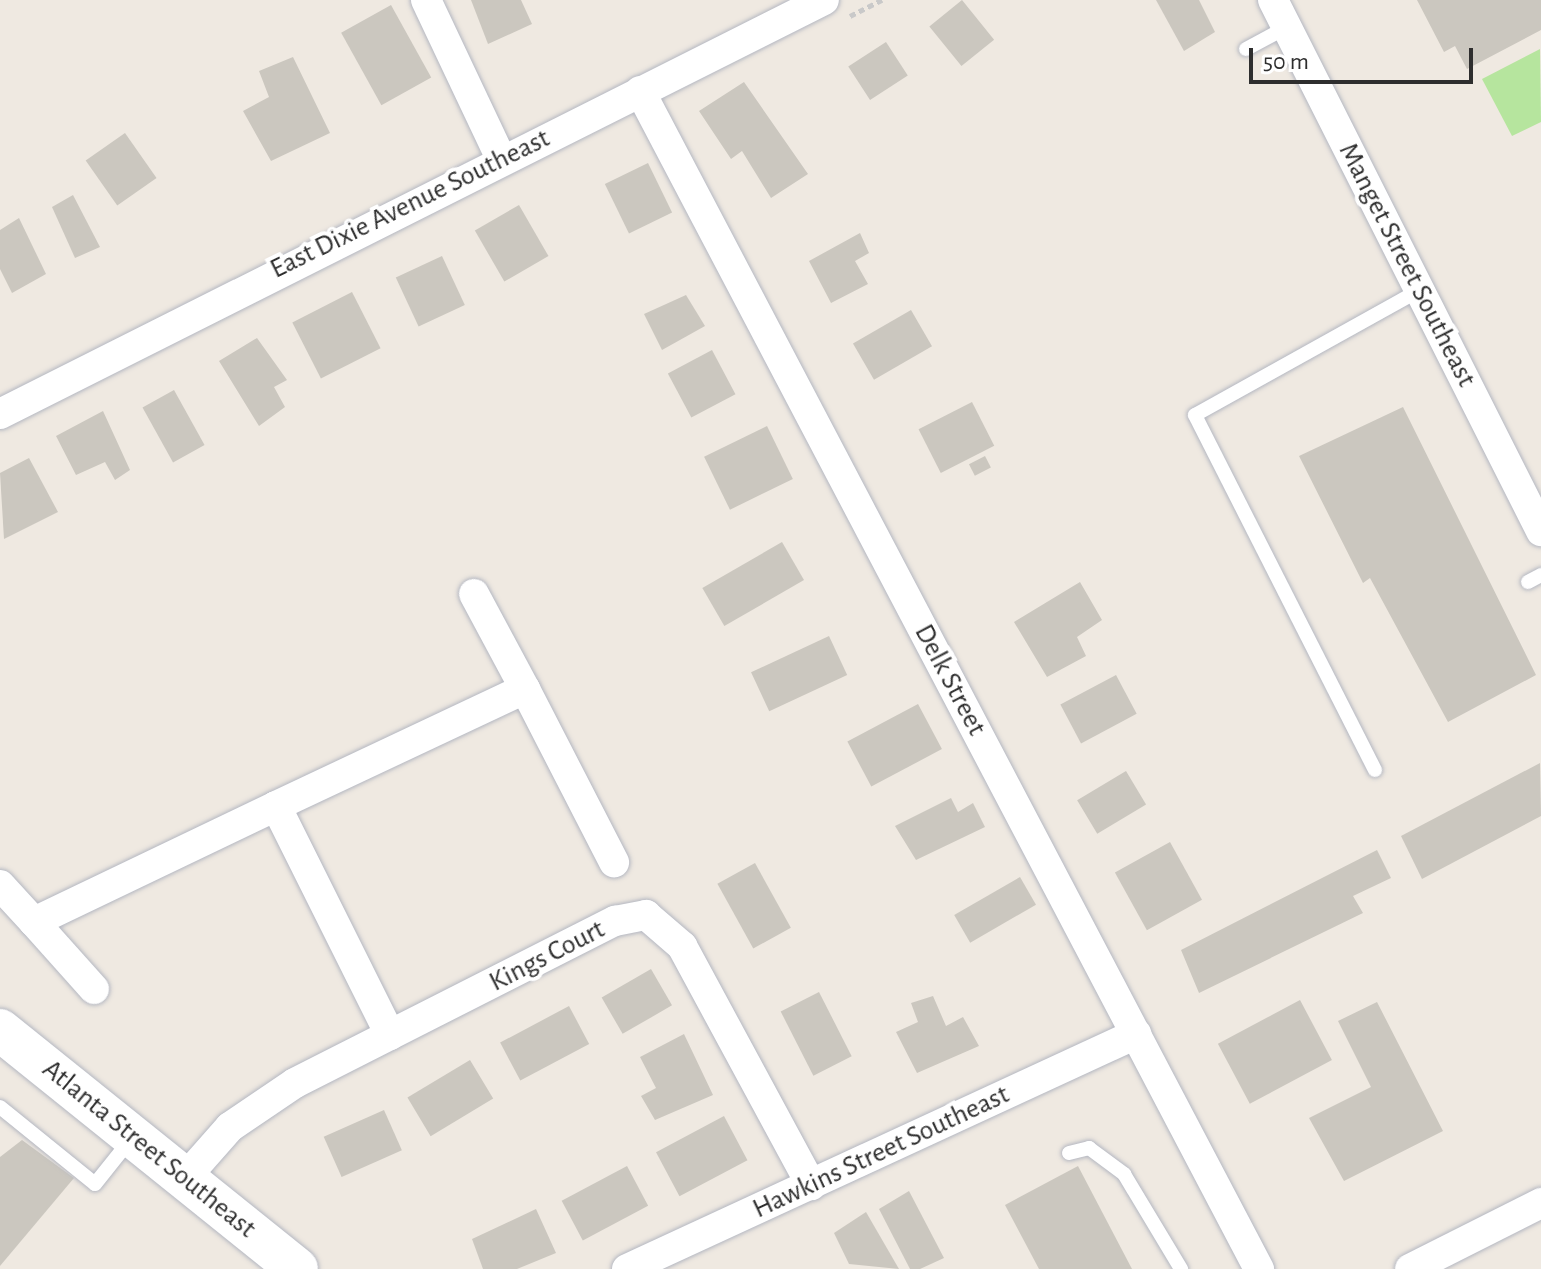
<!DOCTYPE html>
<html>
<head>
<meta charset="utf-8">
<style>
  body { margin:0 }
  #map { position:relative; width:1541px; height:1269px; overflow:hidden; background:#efe9e1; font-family:"Alegreya Sans",sans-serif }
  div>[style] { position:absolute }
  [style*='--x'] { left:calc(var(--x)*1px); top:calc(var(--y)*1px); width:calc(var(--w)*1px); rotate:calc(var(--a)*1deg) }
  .green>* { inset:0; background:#b6e59e }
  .building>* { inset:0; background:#cbc7bf; transform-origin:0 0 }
  .path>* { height:5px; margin-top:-2.5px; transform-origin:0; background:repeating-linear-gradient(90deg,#c9c9c9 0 6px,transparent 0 10px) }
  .roads { filter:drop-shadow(0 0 2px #b4b7c1) drop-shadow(0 0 2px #b4b7c1) }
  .service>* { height:14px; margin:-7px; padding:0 7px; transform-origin:7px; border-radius:7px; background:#fff }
  .minor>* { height:30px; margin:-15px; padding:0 15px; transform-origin:15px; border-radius:15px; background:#fff }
  .secondary>* { height:42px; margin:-21px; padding:0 21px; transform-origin:21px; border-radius:21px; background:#fff }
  span { translate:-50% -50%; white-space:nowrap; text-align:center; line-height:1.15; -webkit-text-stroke:8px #fff; paint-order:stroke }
  .street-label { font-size:28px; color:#2e2e2e }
  .scale { position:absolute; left:1249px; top:48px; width:224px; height:36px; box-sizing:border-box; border:4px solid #2e2e2e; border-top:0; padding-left:10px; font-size:24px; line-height:28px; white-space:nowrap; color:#2e2e2e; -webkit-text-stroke:6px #fff; paint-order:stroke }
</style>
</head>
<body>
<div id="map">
  <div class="green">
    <i style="clip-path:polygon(1540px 49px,1541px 122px,1512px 136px,1482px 79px)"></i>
  </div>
  <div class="building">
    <i style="clip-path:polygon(471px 0,521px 0,532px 24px,488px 44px)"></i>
    <i style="left:962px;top:0;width:51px;height:42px;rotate:51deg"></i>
    <i style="clip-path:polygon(1156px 0,1199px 0,1215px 32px,1184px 51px)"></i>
    <i style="clip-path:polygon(1417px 0,1541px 0,1541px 30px,1467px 69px,1455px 46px,1444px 52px)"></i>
    <i style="left:391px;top:5px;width:83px;height:57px;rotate:61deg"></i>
    <i style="left:886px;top:42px;width:40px;height:45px;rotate:57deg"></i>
    <i style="clip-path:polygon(293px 57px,330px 133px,271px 161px,243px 111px,269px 97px,259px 71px)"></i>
    <i style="clip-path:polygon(744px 82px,808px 174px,771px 198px,742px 151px,731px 159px,699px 111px)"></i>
    <i style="left:125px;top:133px;width:55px;height:48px;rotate:55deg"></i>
    <i style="left:648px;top:163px;width:55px;height:48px;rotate:64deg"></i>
    <i style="clip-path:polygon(73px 195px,100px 247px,75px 258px,52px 207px)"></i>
    <i style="left:519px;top:205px;width:59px;height:51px;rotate:60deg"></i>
    <i style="clip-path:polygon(19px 218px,46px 274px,12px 293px,0 269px,0 230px)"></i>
    <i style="clip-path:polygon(860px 233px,869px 253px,855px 261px,868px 284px,831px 303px,809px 261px)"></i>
    <i style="left:442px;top:256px;width:54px;height:51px;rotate:65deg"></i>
    <i style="left:352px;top:292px;width:63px;height:67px;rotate:63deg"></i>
    <i style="clip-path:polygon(686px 295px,705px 326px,662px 350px,644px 314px)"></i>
    <i style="left:911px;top:310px;width:42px;height:67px;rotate:60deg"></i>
    <i style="clip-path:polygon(257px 338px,287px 380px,274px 387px,285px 407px,259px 426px,219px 361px)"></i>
    <i style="left:712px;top:350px;width:50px;height:50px;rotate:62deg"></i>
    <i style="left:174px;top:390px;width:63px;height:36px;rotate:61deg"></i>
    <i style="left:972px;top:402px;width:49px;height:60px;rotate:63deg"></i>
    <i style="clip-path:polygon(1403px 407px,1536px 675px,1448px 722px,1370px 578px,1363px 583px,1299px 456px)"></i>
    <i style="clip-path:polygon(103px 411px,130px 470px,115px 480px,105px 462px,76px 475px,56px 436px)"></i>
    <i style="left:767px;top:426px;width:59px;height:70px;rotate:64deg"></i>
    <i style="left:985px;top:456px;width:13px;height:18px;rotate:63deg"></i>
    <i style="clip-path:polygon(29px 458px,58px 512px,4px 539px,0 473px)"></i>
    <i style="left:782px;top:542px;width:44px;height:92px;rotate:60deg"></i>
    <i style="clip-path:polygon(1080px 582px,1102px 620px,1077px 637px,1086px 656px,1047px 677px,1014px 622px)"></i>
    <i style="left:829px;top:636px;width:43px;height:86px;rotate:65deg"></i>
    <i style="left:1116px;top:675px;width:44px;height:63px;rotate:62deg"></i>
    <i style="left:918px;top:704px;width:51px;height:80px;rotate:62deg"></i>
    <i style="clip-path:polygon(1540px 763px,1541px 816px,1422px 879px,1401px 836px)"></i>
    <i style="left:1126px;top:771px;width:39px;height:57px;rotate:59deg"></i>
    <i style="clip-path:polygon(951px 798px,958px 812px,973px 803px,985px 827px,916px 860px,895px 826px)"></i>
    <i style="left:1170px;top:842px;width:66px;height:63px;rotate:61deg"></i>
    <i style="clip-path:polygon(1377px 850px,1391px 878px,1353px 896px,1363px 913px,1199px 993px,1181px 950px)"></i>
    <i style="left:755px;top:863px;width:74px;height:43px;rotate:61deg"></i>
    <i style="left:1020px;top:877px;width:32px;height:76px;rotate:60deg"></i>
    <i style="left:651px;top:969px;width:42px;height:57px;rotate:60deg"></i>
    <i style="left:819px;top:992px;width:72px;height:43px;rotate:63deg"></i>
    <i style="clip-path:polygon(933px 996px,946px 1026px,963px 1017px,979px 1046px,917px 1073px,896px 1032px,918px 1022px,911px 1003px)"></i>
    <i style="left:1300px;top:1000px;width:68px;height:93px;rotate:62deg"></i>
    <i style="clip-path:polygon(1377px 1002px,1443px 1131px,1344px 1181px,1309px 1118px,1371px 1087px,1338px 1021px)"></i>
    <i style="left:569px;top:1006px;width:43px;height:78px;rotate:62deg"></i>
    <i style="clip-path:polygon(684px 1034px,713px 1095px,655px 1120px,641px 1096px,656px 1088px,640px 1057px)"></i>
    <i style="left:470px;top:1060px;width:45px;height:73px;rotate:59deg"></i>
    <i style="left:384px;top:1110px;width:44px;height:66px;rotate:66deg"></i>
    <i style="left:724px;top:1116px;width:50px;height:77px;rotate:62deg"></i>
    <i style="clip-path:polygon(22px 1140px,74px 1178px,0 1266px,0 1157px)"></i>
    <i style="left:627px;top:1166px;width:45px;height:74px;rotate:62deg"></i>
    <i style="clip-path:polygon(1078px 1166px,1132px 1269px,1039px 1269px,1005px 1205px)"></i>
    <i style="clip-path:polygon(909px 1191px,944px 1258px,920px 1269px,910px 1269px,879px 1209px)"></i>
    <i style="clip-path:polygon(536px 1209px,556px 1253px,517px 1269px,483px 1269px,472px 1239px)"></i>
    <i style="clip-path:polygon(866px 1212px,899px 1269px,849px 1264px,834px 1233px)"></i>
  </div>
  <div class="path">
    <i style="--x:850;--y:16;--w:36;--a:-27"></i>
  </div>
  <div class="roads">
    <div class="service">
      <i style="--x:1246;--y:49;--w:47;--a:-28.2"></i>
      <i style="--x:1528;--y:582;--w:15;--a:-28"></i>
      <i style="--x:1375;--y:770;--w:398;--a:-116.9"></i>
      <i style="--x:1195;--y:415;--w:257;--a:-29.1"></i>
      <i style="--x:0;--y:1107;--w:122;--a:39"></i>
      <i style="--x:95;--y:1184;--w:58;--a:-51.3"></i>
      <i style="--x:1069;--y:1153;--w:21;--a:-14"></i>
      <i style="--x:1089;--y:1148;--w:44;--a:36.6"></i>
      <i style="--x:1124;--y:1174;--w:111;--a:59"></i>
    </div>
    <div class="minor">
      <i style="--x:426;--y:0;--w:176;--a:64.7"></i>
      <i style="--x:1273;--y:0;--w:595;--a:63.22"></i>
      <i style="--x:640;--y:91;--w:1331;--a:62.28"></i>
      <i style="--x:0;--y:414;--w:922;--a:-26.68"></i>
      <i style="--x:474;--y:594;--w:108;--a:61.8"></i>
      <i style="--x:276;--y:806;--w:275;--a:-25.2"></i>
      <i style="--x:525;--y:689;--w:195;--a:62.8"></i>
      <i style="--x:0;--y:885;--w:50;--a:47.4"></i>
      <i style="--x:34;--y:922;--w:268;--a:-25.6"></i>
      <i style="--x:276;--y:806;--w:256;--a:63.5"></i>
      <i style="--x:34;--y:922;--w:90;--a:48.2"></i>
      <i style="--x:185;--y:1178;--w:68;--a:-48.6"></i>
      <i style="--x:230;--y:1127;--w:78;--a:-34.1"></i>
      <i style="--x:295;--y:1083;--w:359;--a:-26.9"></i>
      <i style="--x:615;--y:921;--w:32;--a:-11"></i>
      <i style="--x:646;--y:915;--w:48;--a:40.7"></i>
      <i style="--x:682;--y:946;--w:272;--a:61.6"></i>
      <i style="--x:627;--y:1269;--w:561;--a:-24.78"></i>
      <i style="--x:1410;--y:1269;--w:147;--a:-26.7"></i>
    </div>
    <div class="secondary">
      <i style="--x:0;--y:1030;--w:381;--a:38.8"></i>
    </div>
  </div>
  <div class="street-label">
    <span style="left:410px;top:204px;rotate:-26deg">East Dixie Avenue Southeast</span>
    <span style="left:1407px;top:265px;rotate:63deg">Manget Street Southeast</span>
    <span style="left:950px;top:680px;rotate:62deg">Delk Street</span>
    <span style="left:547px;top:956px;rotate:-27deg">Kings Court</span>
    <span style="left:149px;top:1149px;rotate:39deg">Atlanta Street Southeast</span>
    <span style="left:881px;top:1152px;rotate:-25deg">Hawkins Street Southeast</span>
  </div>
  <div class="scale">50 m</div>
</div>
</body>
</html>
